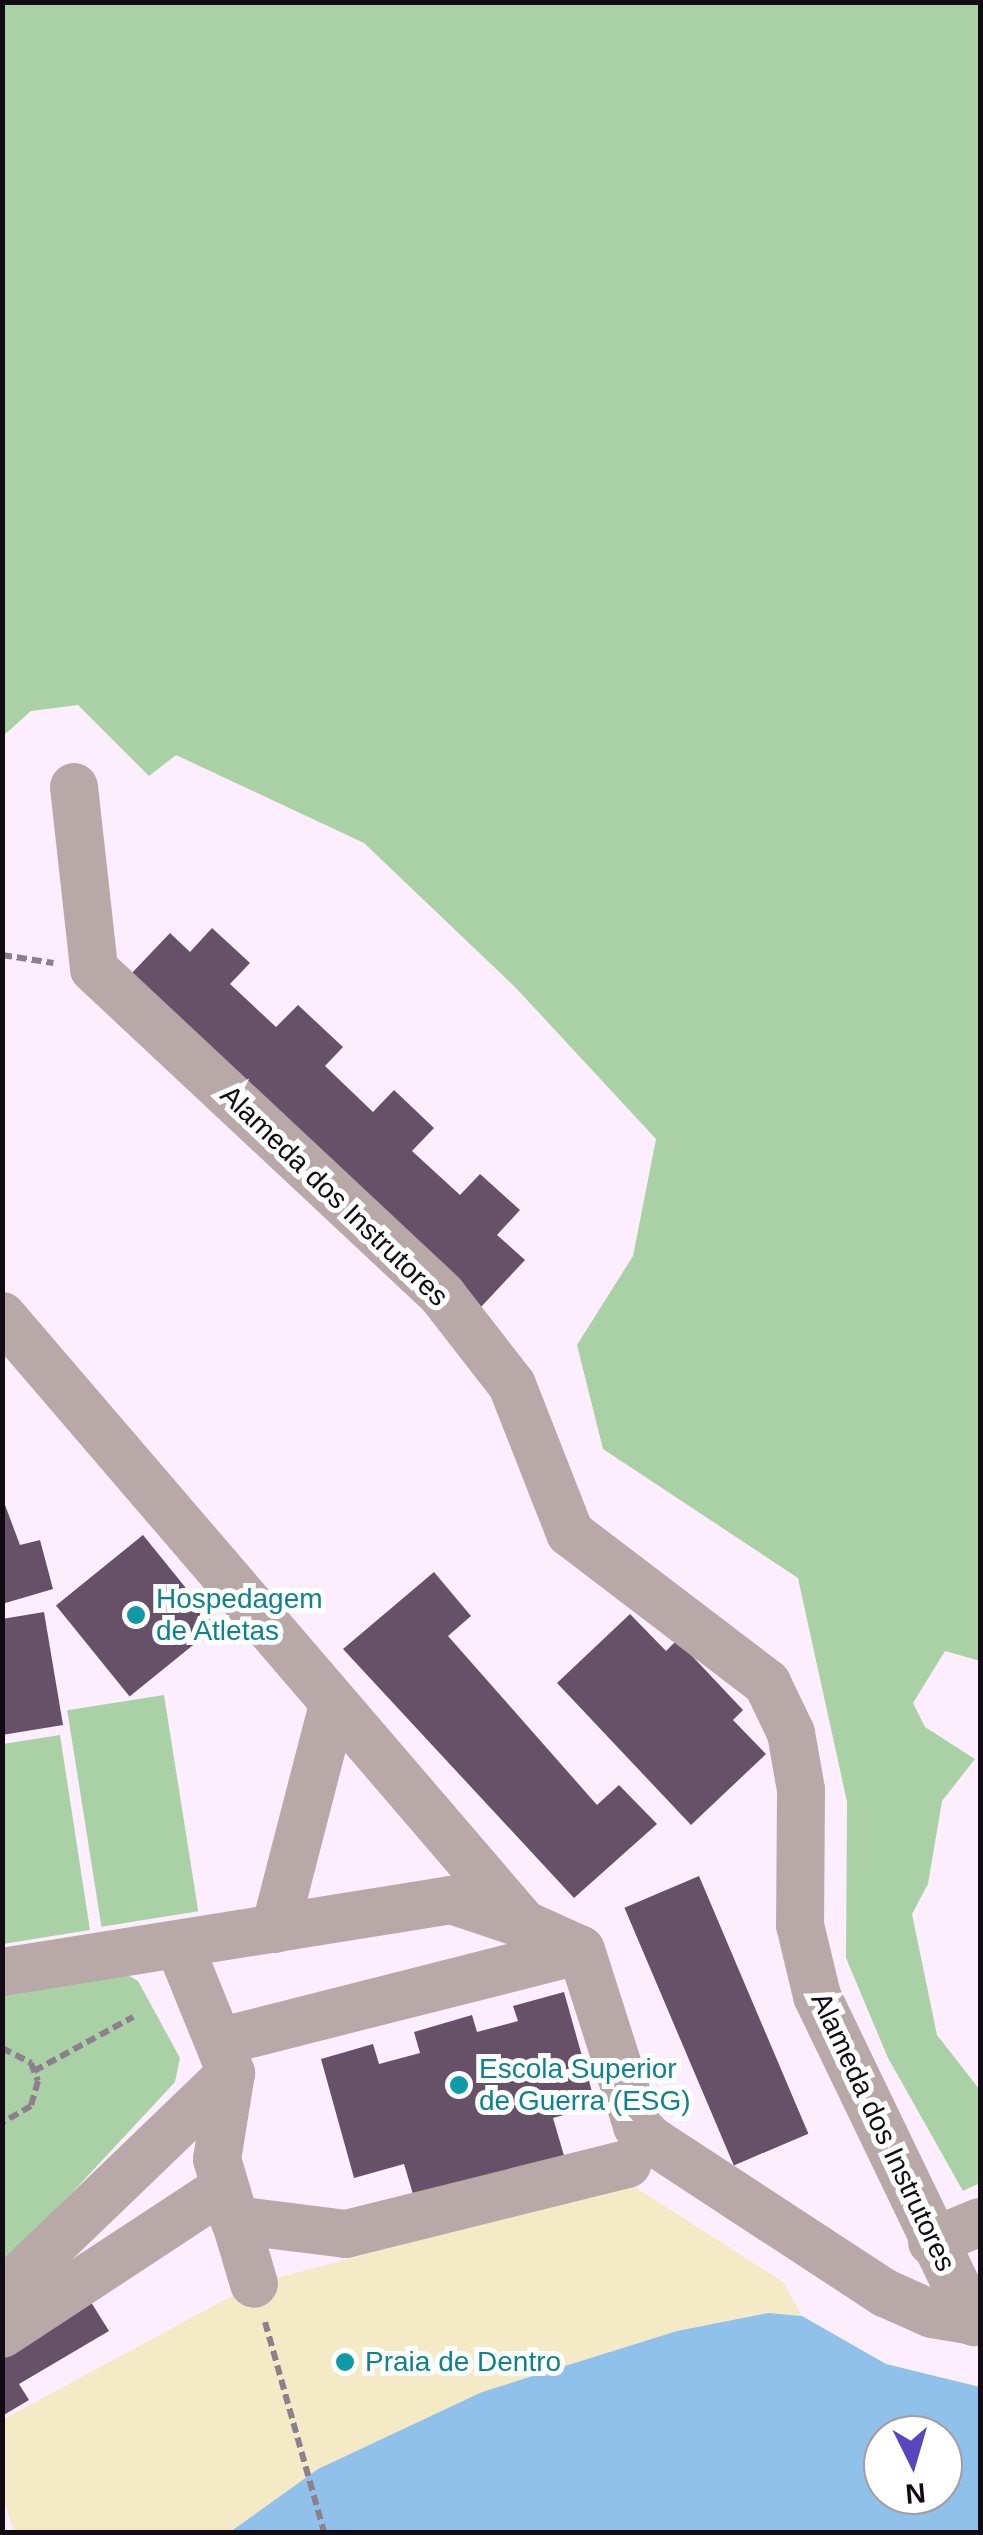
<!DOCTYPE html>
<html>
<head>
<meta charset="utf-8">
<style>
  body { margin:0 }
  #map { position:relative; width:983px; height:2535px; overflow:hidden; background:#fdeefe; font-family:Arial,sans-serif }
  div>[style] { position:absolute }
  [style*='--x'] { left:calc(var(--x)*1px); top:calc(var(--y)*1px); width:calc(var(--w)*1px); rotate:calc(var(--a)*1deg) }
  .green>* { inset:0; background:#a9d1a5; transform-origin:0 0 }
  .sand>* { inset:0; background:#f4eac5 }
  .water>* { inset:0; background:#8fc1eb }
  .building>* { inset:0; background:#665168; transform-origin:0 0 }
  .path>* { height:6px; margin-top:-3px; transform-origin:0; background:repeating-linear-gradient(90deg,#8c808d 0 10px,transparent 0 15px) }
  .minor>* { height:48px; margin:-24px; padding:0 24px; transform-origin:24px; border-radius:24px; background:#b9a8a8 }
  .dots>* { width:28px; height:28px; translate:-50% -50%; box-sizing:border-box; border:5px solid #fff; border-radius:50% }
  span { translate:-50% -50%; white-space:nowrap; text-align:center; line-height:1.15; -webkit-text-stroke:10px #fff; paint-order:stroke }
  .street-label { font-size:28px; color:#130b14 }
  .culture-label { font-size:28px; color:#0d838f }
  .left { translate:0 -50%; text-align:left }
  .frame { position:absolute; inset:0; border:5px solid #130b14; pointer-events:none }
  .north { position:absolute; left:863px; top:2415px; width:100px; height:100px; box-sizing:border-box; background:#fff; border:2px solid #a19da1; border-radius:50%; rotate:175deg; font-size:28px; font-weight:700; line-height:40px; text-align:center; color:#130b14 }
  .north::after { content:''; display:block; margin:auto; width:35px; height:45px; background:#5846be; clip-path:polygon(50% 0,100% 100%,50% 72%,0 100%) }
</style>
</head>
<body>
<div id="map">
  <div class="green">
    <i style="clip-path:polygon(3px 2px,980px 3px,980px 1661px,945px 1651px,913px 1703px,925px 1727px,975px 1759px,942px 1801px,928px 1884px,912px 1914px,937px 2035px,980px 2090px,980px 2183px,963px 2191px,888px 2058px,846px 1958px,847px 1802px,798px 1578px,603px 1449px,577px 1345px,633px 1256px,656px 1139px,516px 988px,364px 843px,176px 755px,149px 776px,78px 705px,31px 711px,3px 736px)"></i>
    <i style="left:164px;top:1695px;width:219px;height:98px;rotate:81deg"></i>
    <i style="clip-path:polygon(60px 1735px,90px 1930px,3px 1944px,3px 1744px)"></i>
    <i style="clip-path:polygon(121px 1971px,138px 1981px,180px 2058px,175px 2082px,3px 2267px,2px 1988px)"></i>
  </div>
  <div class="sand">
    <i style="clip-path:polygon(630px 2184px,783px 2282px,802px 2316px,768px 2313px,677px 2331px,482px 2392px,318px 2469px,230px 2532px,14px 2532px,3px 2496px,2px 2420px,254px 2284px)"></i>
  </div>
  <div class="water">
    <i style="clip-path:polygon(evenodd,768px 2313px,802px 2316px,886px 2364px,980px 2387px,980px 2532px,230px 2532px,318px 2469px,482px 2392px,677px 2331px,768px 2313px,883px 2435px,943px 2435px,943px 2495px,883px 2495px,883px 2435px)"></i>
  </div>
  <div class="building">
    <i style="clip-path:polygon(212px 928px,250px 963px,230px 984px,276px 1027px,298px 1005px,343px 1047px,325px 1066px,373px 1112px,394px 1090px,434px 1128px,412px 1151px,460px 1195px,480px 1174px,520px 1210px,497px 1235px,525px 1260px,481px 1307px,130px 975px,170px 933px,190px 952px)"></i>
    <i style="clip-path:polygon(2px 1497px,20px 1545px,40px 1540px,53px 1589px,2px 1604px)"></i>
    <i style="left:143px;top:1535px;width:117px;height:112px;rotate:51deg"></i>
    <i style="clip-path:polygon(434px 1572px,471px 1616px,448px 1636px,597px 1805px,619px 1785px,657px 1824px,574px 1898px,343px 1649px)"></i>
    <i style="clip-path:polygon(44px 1612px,63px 1725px,2px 1735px,2px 1619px)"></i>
    <i style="clip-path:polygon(630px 1614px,666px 1651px,677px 1640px,743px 1710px,733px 1720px,766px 1754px,691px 1825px,557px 1683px)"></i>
    <i style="left:699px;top:1876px;width:280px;height:81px;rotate:67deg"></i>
    <i style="clip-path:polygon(564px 1992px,596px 2106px,553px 2118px,565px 2159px,415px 2201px,404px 2164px,354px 2178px,321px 2059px,373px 2044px,379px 2064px,420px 2053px,414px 2032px,472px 2015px,477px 2032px,518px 2021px,513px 2006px)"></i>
    <i style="clip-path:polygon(89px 2299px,109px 2331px,19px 2384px,29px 2400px,2px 2416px,2px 2351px)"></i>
  </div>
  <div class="path">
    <i style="--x:2;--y:955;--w:52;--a:8.9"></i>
    <i style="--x:2;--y:2048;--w:33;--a:27"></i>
    <i style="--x:31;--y:2063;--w:19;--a:69"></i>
    <i style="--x:38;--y:2081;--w:26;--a:106"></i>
    <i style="--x:31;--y:2106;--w:34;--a:150"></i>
    <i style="--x:34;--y:2071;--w:113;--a:-28.6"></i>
    <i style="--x:265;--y:2322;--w:218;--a:74.3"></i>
  </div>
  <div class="minor">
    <i style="--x:74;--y:787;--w:183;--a:83.7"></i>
    <i style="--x:94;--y:969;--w:477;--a:43.1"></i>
    <i style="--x:442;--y:1295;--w:114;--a:52.1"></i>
    <i style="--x:512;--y:1385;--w:159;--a:68.6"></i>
    <i style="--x:570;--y:1533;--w:248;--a:37.3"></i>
    <i style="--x:767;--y:1683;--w:55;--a:64.4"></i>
    <i style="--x:791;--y:1733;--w:58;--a:80"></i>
    <i style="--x:801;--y:1790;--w:135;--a:90.4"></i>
    <i style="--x:800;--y:1925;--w:73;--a:76.5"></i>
    <i style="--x:817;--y:1996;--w:362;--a:64.3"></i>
    <i style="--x:2;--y:1316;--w:800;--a:49.36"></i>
    <i style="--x:275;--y:1929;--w:232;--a:-75.5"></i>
    <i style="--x:2;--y:1972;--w:455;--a:-9.1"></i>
    <i style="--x:451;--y:1900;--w:79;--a:18.4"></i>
    <i style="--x:526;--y:1925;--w:60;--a:24.4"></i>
    <i style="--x:581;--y:1950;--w:185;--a:72.3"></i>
    <i style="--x:637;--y:2126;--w:20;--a:45"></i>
    <i style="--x:651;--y:2140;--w:280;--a:33.2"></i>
    <i style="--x:885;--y:2293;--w:51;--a:24.1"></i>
    <i style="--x:932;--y:2314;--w:49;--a:9.5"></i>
    <i style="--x:222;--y:2041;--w:370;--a:-14.2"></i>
    <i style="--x:231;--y:2073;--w:87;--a:99.2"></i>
    <i style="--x:217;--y:2159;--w:130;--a:73.5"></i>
    <i style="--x:234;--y:2220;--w:113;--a:7.1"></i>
    <i style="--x:346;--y:2234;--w:290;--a:-14"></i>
    <i style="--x:932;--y:2242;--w:52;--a:-22.6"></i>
    <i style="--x:10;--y:2286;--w:307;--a:-43.9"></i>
    <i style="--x:231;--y:2073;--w:138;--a:-112.1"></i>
    <i style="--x:2;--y:2334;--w:264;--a:-33.3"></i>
  </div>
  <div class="dots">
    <i style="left:136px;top:1615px;background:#0f9aa8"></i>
    <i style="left:459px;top:2085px;background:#0f9aa8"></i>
    <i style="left:345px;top:2362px;background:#0f9aa8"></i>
  </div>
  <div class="street-label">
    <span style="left:334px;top:1196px;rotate:44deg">Alameda dos Instrutores</span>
    <span style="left:883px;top:2132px;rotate:65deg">Alameda dos Instrutores</span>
  </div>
  <div class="culture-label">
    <span class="left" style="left:156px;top:1615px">Hospedagem<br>de Atletas</span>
    <span class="left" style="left:479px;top:2085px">Escola Superior<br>de Guerra (ESG)</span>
    <span class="left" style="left:365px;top:2362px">Praia de Dentro</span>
  </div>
  <div class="frame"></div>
  <div class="north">N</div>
</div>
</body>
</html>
